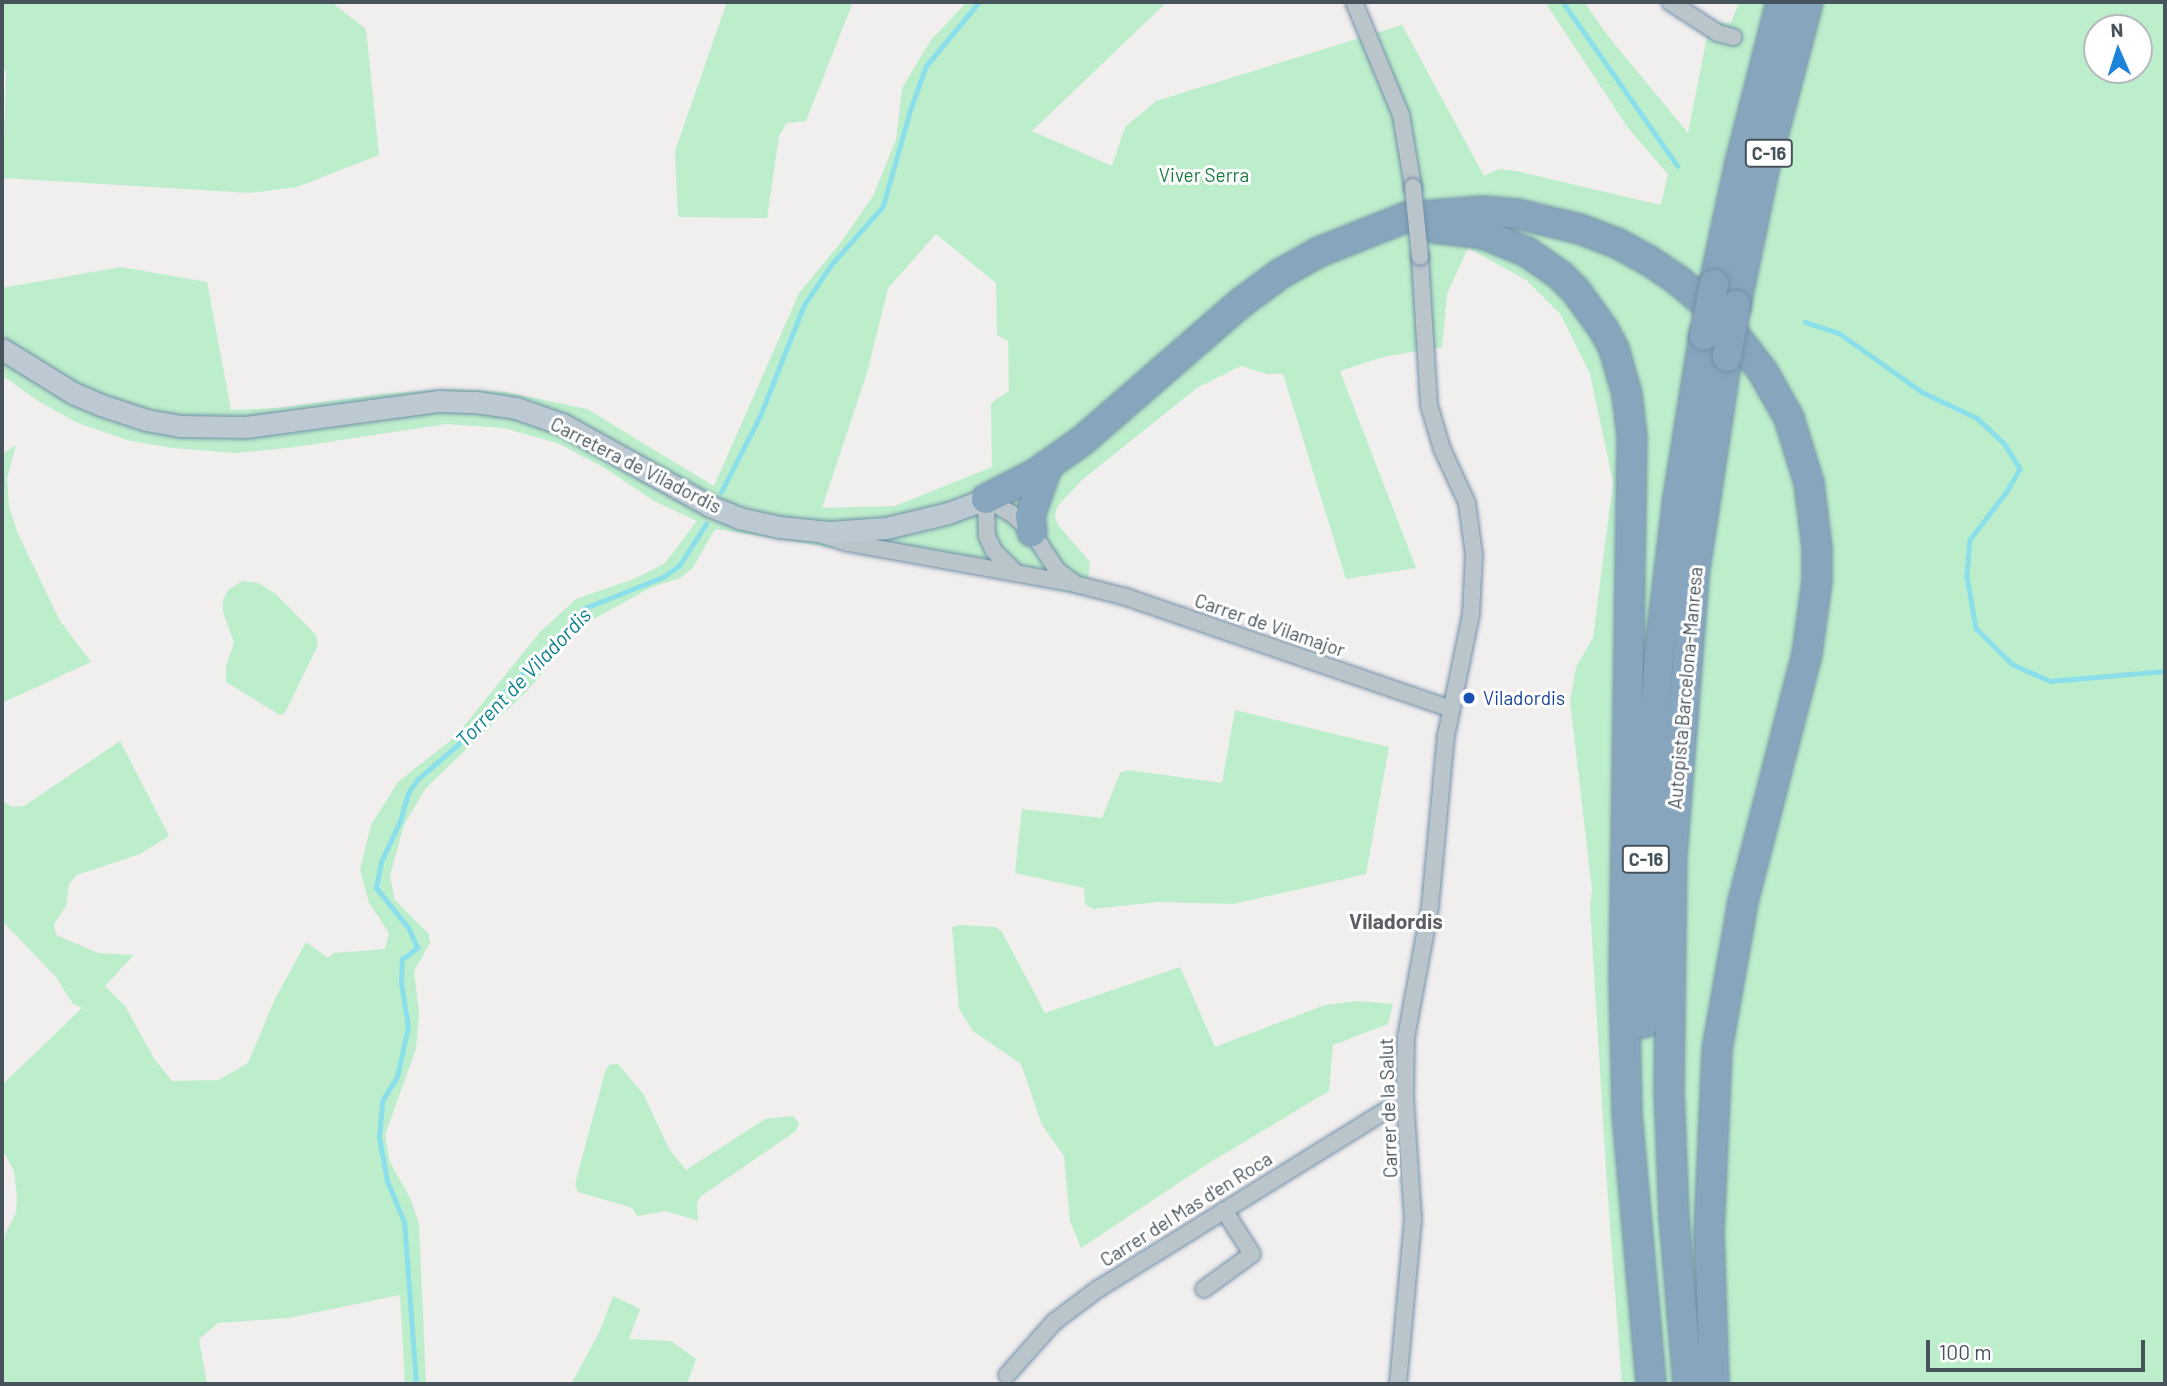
<!DOCTYPE html>
<html>
<head>
<meta charset="utf-8">
<style>
  body { margin:0 }
  #map { position:relative; width:2167px; height:1386px; overflow:hidden; background:#f1eeee; font-family:Barlow,sans-serif }
  div>[style] { position:absolute }
  [style*='--x'] { left:calc(var(--x)*1px); top:calc(var(--y)*1px); width:calc(var(--w)*1px); rotate:calc(var(--a)*1deg) }
  .green>* { inset:0; background:#bdeecb }
  .stream>* { height:4.5px; margin:-2.25px; padding:0 2.25px; transform-origin:2.25px; border-radius:2.25px; background:#8bdfea }
  .roads { filter:drop-shadow(0 0 2px #7290a8) drop-shadow(0 0 2px #7290a8) }
  .street>* { height:16px; margin:-8px; padding:0 8px; transform-origin:8px; border-radius:8px; background:#bac4cb }
  .secondary>* { height:21px; margin:-10.5px; padding:0 10.5px; transform-origin:10.5px; border-radius:10.5px; background:#bcc8d2 }
  .highway>* { height:28px; margin:-14px; padding:0 14px; transform-origin:14px; border-radius:14px; background:#87a5bc }
  .bridges { filter:drop-shadow(0 0 2px #7290a8) drop-shadow(0 0 2px #7290a8) }
  .street-bridge>* { height:16px; margin:-8px; padding:0 8px; transform-origin:8px; border-radius:8px; background:#bac4cb }
  .highway-bridge>* { height:28px; margin:-14px; padding:0 14px; transform-origin:14px; border-radius:14px; background:#87a5bc }
  .dots>* { width:19px; height:19px; translate:-50% -50%; box-sizing:border-box; border:4px solid #fff; border-radius:50% }
  span { translate:-50% -50%; white-space:nowrap; text-align:center; line-height:1.15; -webkit-text-stroke:6px #fff; paint-order:stroke }
  .shield-label span { padding:2px 5px; background:#fff; border:2px solid; border-radius:5px; -webkit-text-stroke-width:0 }
  .shield-label { font-size:18px; color:#47535b; font-weight:700 }
  .park-label { font-size:19px; color:#197b41 }
  .street-label { font-size:19px; color:#47535b }
  .transit-label { font-size:19px; color:#164399 }
  .left { translate:0 -50%; text-align:left }
  .water-label { font-size:21px; color:#0f808f; font-style:italic }
  .neighbourhood-label { font-size:21px; color:#5b5f63; font-weight:700 }
  .frame { position:absolute; inset:0; border:4px solid #47535b; pointer-events:none }
  .north { position:absolute; left:2083px; top:14px; width:70px; height:70px; box-sizing:border-box; background:#fff; border:2px solid #b5babd; border-radius:50%; rotate:357deg; font-size:19px; font-weight:700; line-height:28px; text-align:center; color:#47535b }
  .north::after { content:''; display:block; margin:auto; width:24px; height:32px; background:#1d82dc; clip-path:polygon(50% 0,100% 100%,50% 72%,0 100%) }
  .scale { position:absolute; left:1926px; top:1340px; width:219px; height:32px; box-sizing:border-box; border:4px solid #47535b; border-top:0; padding-left:9px; font-size:21px; line-height:24px; white-space:nowrap; color:#47535b; -webkit-text-stroke:5px #fff; paint-order:stroke }
</style>
</head>
<body>
<div id="map">
  <div class="green">
    <i style="clip-path:polygon(2px 2px,331px 2px,366px 29px,379px 155px,297px 187px,251px 193px,3px 178px,6px 71px,2px 69px)"></i>
    <i style="clip-path:polygon(727px 2px,853px 2px,806px 121px,787px 123px,779px 136px,767px 218px,678px 217px,675px 151px)"></i>
    <i style="clip-path:polygon(evenodd,967px 2px,1167px 2px,1032px 131px,1112px 166px,1125px 127px,1156px 101px,1402px 25px,1484px 176px,1499px 169px,1516px 171px,1661px 205px,1668px 174px,1628px 128px,1545px 2px,1584px 2px,1608px 36px,1688px 133px,1710px 22px,1731px 23px,1739px 2px,2165px 2px,2165px 1384px,1622px 1384px,1607px 1185px,1590px 907px,1592px 889px,1570px 701px,1576px 667px,1593px 638px,1613px 482px,1590px 374px,1561px 315px,1526px 280px,1468px 248px,1447px 294px,1442px 347px,1383px 357px,1340px 371px,1416px 568px,1346px 579px,1283px 374px,1267px 374px,1241px 366px,1197px 388px,1082px 480px,1057px 507px,1055px 516px,1058px 525px,1090px 562px,1086px 596px,961px 568px,715px 529px,692px 569px,680px 578px,652px 587px,583px 625px,527px 691px,425px 789px,404px 825px,390px 876px,395px 900px,429px 934px,430px 943px,414px 971px,419px 1013px,416px 1049px,385px 1135px,390px 1162px,411px 1200px,419px 1224px,426px 1384px,405px 1384px,400px 1295px,288px 1318px,218px 1323px,199px 1339px,207px 1384px,2px 1384px,3px 1249px,5px 1234px,16px 1213px,17px 1196px,14px 1171px,2px 1149px,2px 1085px,82px 1008px,73px 1004px,56px 977px,2px 921px,2px 800px,12px 807px,24px 806px,120px 741px,169px 836px,140px 854px,77px 875px,69px 884px,66px 906px,54px 924px,56px 935px,98px 953px,134px 955px,105px 986px,125px 1006px,155px 1060px,172px 1081px,219px 1080px,248px 1063px,274px 1001px,306px 942px,328px 958px,334px 953px,385px 949px,389px 933px,369px 903px,360px 870px,371px 825px,398px 782px,456px 736px,540px 632px,576px 599px,636px 578px,665px 563px,697px 521px,654px 501px,603px 467px,557px 443px,504px 428px,446px 424px,296px 447px,236px 453px,172px 448px,127px 440px,78px 423px,38px 401px,2px 375px,2px 288px,121px 267px,207px 282px,231px 410px,277px 408px,382px 394px,452px 389px,506px 392px,587px 409px,714px 486px,799px 293px,838px 246px,873px 196px,896px 140px,902px 89px,906px 81px,931px 40px,967px 2px,2097px 28px,2139px 28px,2139px 70px,2097px 70px,2097px 28px,967px 2px,936px 234px,996px 283px,997px 335px,1008px 341px,1009px 391px,991px 403px,992px 467px,895px 506px,822px 508px,867px 373px,888px 288px,936px 234px)"></i>
    <i style="clip-path:polygon(16px 445px,7px 478px,9px 507px,18px 534px,60px 621px,91px 662px,2px 703px,2px 454px)"></i>
    <i style="clip-path:polygon(243px 581px,258px 583px,276px 594px,316px 635px,318px 645px,285px 713px,280px 715px,226px 682px,226px 666px,234px 643px,223px 612px,223px 600px,228px 590px)"></i>
    <i style="clip-path:polygon(1235px 710px,1389px 747px,1366px 874px,1233px 904px,1158px 902px,1093px 909px,1085px 904px,1084px 888px,1015px 873px,1022px 809px,1102px 818px,1120px 773px,1128px 770px,1222px 783px)"></i>
    <i style="clip-path:polygon(960px 925px,996px 927px,1002px 932px,1045px 1013px,1180px 967px,1215px 1047px,1325px 1005px,1358px 1001px,1393px 1004px,1388px 1024px,1333px 1045px,1329px 1091px,1201px 1168px,1081px 1248px,1070px 1221px,1064px 1156px,1042px 1125px,1021px 1064px,973px 1031px,959px 1009px,952px 927px)"></i>
    <i style="clip-path:polygon(618px 1064px,644px 1095px,669px 1149px,686px 1170px,765px 1119px,793px 1116px,799px 1123px,796px 1131px,701px 1196px,697px 1203px,698px 1221px,666px 1211px,637px 1216px,633px 1209px,626px 1206px,578px 1192px,575px 1184px,605px 1072px,609px 1065px)"></i>
    <i style="clip-path:polygon(613px 1296px,640px 1309px,629px 1339px,671px 1341px,696px 1359px,687px 1384px,571px 1384px,599px 1333px)"></i>
  </div>
  <div class="stream">
    <i style="--x:1563;--y:2;--w:200;--a:55"></i>
    <i style="--x:1805;--y:322;--w:36;--a:18"></i>
    <i style="--x:1839;--y:333;--w:102;--a:35.4"></i>
    <i style="--x:1922;--y:392;--w:61;--a:25.3"></i>
    <i style="--x:1977;--y:418;--w:37;--a:43"></i>
    <i style="--x:2004;--y:443;--w:31;--a:58"></i>
    <i style="--x:2020;--y:469;--w:28;--a:120"></i>
    <i style="--x:2006;--y:493;--w:59;--a:127.5"></i>
    <i style="--x:1970;--y:540;--w:36;--a:95"></i>
    <i style="--x:1967;--y:576;--w:53;--a:80.2"></i>
    <i style="--x:1976;--y:628;--w:51;--a:45"></i>
    <i style="--x:2012;--y:664;--w:42;--a:24.1"></i>
    <i style="--x:2050;--y:681;--w:115;--a:-5"></i>
    <i style="--x:721;--y:492;--w:85;--a:-62.8"></i>
    <i style="--x:760;--y:416;--w:119;--a:-68.4"></i>
    <i style="--x:804;--y:305;--w:48;--a:-56"></i>
    <i style="--x:831;--y:265;--w:79;--a:-48.6"></i>
    <i style="--x:883;--y:206;--w:100;--a:-74.3"></i>
    <i style="--x:910;--y:110;--w:47;--a:-70"></i>
    <i style="--x:926;--y:66;--w:83;--a:-50.4"></i>
    <i style="--x:416;--y:1384;--w:162;--a:-94.2"></i>
    <i style="--x:404;--y:1222;--w:44;--a:-112.5"></i>
    <i style="--x:387;--y:1181;--w:44;--a:-100.5"></i>
    <i style="--x:379;--y:1138;--w:37;--a:-85"></i>
    <i style="--x:382;--y:1101;--w:28;--a:-58"></i>
    <i style="--x:397;--y:1077;--w:51;--a:-77.6"></i>
    <i style="--x:408;--y:1027;--w:45;--a:-99"></i>
    <i style="--x:401;--y:983;--w:24;--a:-88"></i>
    <i style="--x:402;--y:959;--w:19;--a:-36"></i>
    <i style="--x:417;--y:948;--w:21;--a:-113"></i>
    <i style="--x:409;--y:929;--w:53;--a:-128.8"></i>
    <i style="--x:376;--y:888;--w:26;--a:-79"></i>
    <i style="--x:381;--y:862;--w:45;--a:-65.1"></i>
    <i style="--x:400;--y:821;--w:29;--a:-74"></i>
    <i style="--x:408;--y:793;--w:16;--a:-55"></i>
    <i style="--x:417;--y:780;--w:87;--a:-40.8"></i>
    <i style="--x:483;--y:723;--w:39;--a:-55"></i>
    <i style="--x:505;--y:691;--w:115;--a:-46.1"></i>
    <i style="--x:585;--y:608;--w:84;--a:-21.7"></i>
    <i style="--x:663;--y:577;--w:19;--a:-35"></i>
    <i style="--x:679;--y:566;--w:50;--a:-57.3"></i>
  </div>
  <div class="roads">
    <div class="street">
      <i style="--x:1354;--y:2;--w:122;--a:67.4"></i>
      <i style="--x:1401;--y:115;--w:73;--a:80.5"></i>
      <i style="--x:1670;--y:2;--w:57;--a:32.9"></i>
      <i style="--x:1718;--y:33;--w:16;--a:15"></i>
      <i style="--x:822;--y:535;--w:27;--a:17"></i>
      <i style="--x:848;--y:543;--w:231;--a:10.2"></i>
      <i style="--x:1075;--y:584;--w:53;--a:14.3"></i>
      <i style="--x:1126;--y:597;--w:342;--a:19"></i>
      <i style="--x:1016;--y:573;--w:31;--a:-135"></i>
      <i style="--x:994;--y:551;--w:17;--a:-115"></i>
      <i style="--x:987;--y:536;--w:37;--a:-92"></i>
      <i style="--x:986;--y:499;--w:30;--a:30"></i>
      <i style="--x:1012;--y:514;--w:27;--a:42"></i>
      <i style="--x:1032;--y:532;--w:45;--a:56.7"></i>
      <i style="--x:1057;--y:570;--w:20;--a:37"></i>
      <i style="--x:1204;--y:1289;--w:59;--a:-36.1"></i>
      <i style="--x:1252;--y:1254;--w:52;--a:-122.5"></i>
      <i style="--x:1007;--y:1375;--w:71;--a:-48.4"></i>
      <i style="--x:1054;--y:1322;--w:55;--a:-36.9"></i>
      <i style="--x:1098;--y:1289;--w:361;--a:-31.8"></i>
      <i style="--x:1398;--y:1384;--w:166;--a:-84.8"></i>
      <i style="--x:1413;--y:1219;--w:120;--a:-93.8"></i>
      <i style="--x:1405;--y:1099;--w:62;--a:-89.1"></i>
      <i style="--x:1406;--y:1037;--w:132;--a:-79.5"></i>
      <i style="--x:1430;--y:907;--w:172;--a:-84.7"></i>
      <i style="--x:1446;--y:736;--w:125;--a:-78.4"></i>
      <i style="--x:1471;--y:614;--w:59;--a:-87.1"></i>
      <i style="--x:1474;--y:555;--w:52;--a:-97.7"></i>
      <i style="--x:1467;--y:503;--w:60;--a:-114.8"></i>
      <i style="--x:1442;--y:449;--w:46;--a:-106.5"></i>
      <i style="--x:1429;--y:405;--w:148;--a:-93.5"></i>
    </div>
    <div class="secondary">
      <i style="--x:2;--y:349;--w:84;--a:31.8"></i>
      <i style="--x:73;--y:393;--w:30;--a:23"></i>
      <i style="--x:101;--y:405;--w:47;--a:18.4"></i>
      <i style="--x:146;--y:420;--w:34;--a:10"></i>
      <i style="--x:179;--y:426;--w:67;--a:0.9"></i>
      <i style="--x:246;--y:427;--w:195;--a:-7.7"></i>
      <i style="--x:439;--y:401;--w:37;--a:2"></i>
      <i style="--x:476;--y:402;--w:40;--a:8.5"></i>
      <i style="--x:516;--y:408;--w:49;--a:19.2"></i>
      <i style="--x:562;--y:424;--w:169;--a:29"></i>
      <i style="--x:710;--y:506;--w:31;--a:22"></i>
      <i style="--x:739;--y:518;--w:41;--a:12.7"></i>
      <i style="--x:779;--y:527;--w:50;--a:5.7"></i>
      <i style="--x:829;--y:532;--w:57;--a:-4"></i>
      <i style="--x:886;--y:528;--w:64;--a:-13.6"></i>
      <i style="--x:948;--y:513;--w:40;--a:-20.2"></i>
    </div>
    <div class="highway">
      <i style="--x:1434;--y:228;--w:49;--a:7"></i>
      <i style="--x:1483;--y:234;--w:48;--a:22.2"></i>
      <i style="--x:1527;--y:252;--w:40;--a:34.9"></i>
      <i style="--x:1560;--y:275;--w:23;--a:45"></i>
      <i style="--x:1576;--y:291;--w:48;--a:54.3"></i>
      <i style="--x:1604;--y:330;--w:21;--a:62"></i>
      <i style="--x:1614;--y:349;--w:47;--a:73.9"></i>
      <i style="--x:1627;--y:394;--w:43;--a:83.4"></i>
      <i style="--x:1632;--y:437;--w:542;--a:90.85"></i>
      <i style="--x:1624;--y:979;--w:135;--a:88.7"></i>
      <i style="--x:1627;--y:1114;--w:271;--a:84.9"></i>
      <i style="--x:1714;--y:284;--w:124;--a:-77.9"></i>
      <i style="--x:1740;--y:163;--w:166;--a:-75.7"></i>
      <i style="--x:1736;--y:305;--w:138;--a:-78.3"></i>
      <i style="--x:1764;--y:170;--w:174;--a:-75.3"></i>
      <i style="--x:986;--y:499;--w:55;--a:-27"></i>
      <i style="--x:1035;--y:474;--w:57;--a:-35.1"></i>
      <i style="--x:1082;--y:441;--w:212;--a:-41"></i>
      <i style="--x:1242;--y:302;--w:47;--a:-36.4"></i>
      <i style="--x:1280;--y:274;--w:45;--a:-29.4"></i>
      <i style="--x:1319;--y:252;--w:95;--a:-21.7"></i>
      <i style="--x:1407;--y:217;--w:76;--a:-4.5"></i>
      <i style="--x:1483;--y:211;--w:35;--a:5"></i>
      <i style="--x:1518;--y:214;--w:64;--a:13.6"></i>
      <i style="--x:1580;--y:229;--w:40;--a:21"></i>
      <i style="--x:1617;--y:243;--w:35;--a:29"></i>
      <i style="--x:1648;--y:260;--w:37;--a:34"></i>
      <i style="--x:1679;--y:281;--w:55;--a:40.6"></i>
      <i style="--x:1721;--y:317;--w:69;--a:52.6"></i>
      <i style="--x:1763;--y:372;--w:53;--a:60.5"></i>
      <i style="--x:1789;--y:418;--w:68;--a:72.9"></i>
      <i style="--x:1809;--y:483;--w:65;--a:83"></i>
      <i style="--x:1817;--y:548;--w:33;--a:90"></i>
      <i style="--x:1817;--y:581;--w:74;--a:97.8"></i>
      <i style="--x:1807;--y:654;--w:256;--a:104.5"></i>
      <i style="--x:1743;--y:902;--w:150;--a:100"></i>
      <i style="--x:1717;--y:1050;--w:182;--a:92.5"></i>
      <i style="--x:1709;--y:1232;--w:152;--a:88.1"></i>
      <i style="--x:1032;--y:532;--w:16;--a:-97"></i>
      <i style="--x:1030;--y:516;--w:54;--a:-70.6"></i>
      <i style="--x:1644;--y:1023;--w:166;--a:-89.3"></i>
      <i style="--x:1646;--y:857;--w:201;--a:-86.3"></i>
      <i style="--x:1659;--y:656;--w:153;--a:-83.2"></i>
      <i style="--x:1677;--y:504;--w:170;--a:-80.9"></i>
      <i style="--x:1688;--y:1384;--w:169;--a:-94.8"></i>
      <i style="--x:1674;--y:1216;--w:125;--a:-92.3"></i>
      <i style="--x:1669;--y:1091;--w:235;--a:-89.3"></i>
      <i style="--x:1672;--y:856;--w:282;--a:-85.5"></i>
      <i style="--x:1694;--y:575;--w:220;--a:-81.4"></i>
    </div>
  </div>
  <div class="bridges">
    <div class="street-bridge">
      <i style="--x:1413;--y:187;--w:70;--a:84.3"></i>
    </div>
    <div class="highway-bridge">
      <i style="--x:1704;--y:336;--w:53;--a:-79.1"></i>
      <i style="--x:1727;--y:357;--w:53;--a:-80.2"></i>
    </div>
  </div>
  <div class="dots">
    <i style="left:1469px;top:698px;background:#1a4fb4"></i>
  </div>
  <div class="shield-label">
    <span style="left:1769px;top:153px">C-16</span>
    <span style="left:1646px;top:859px">C-16</span>
  </div>
  <div class="park-label">
    <span style="left:1204px;top:175px">Viver Serra</span>
  </div>
  <div class="street-label">
    <span style="left:636px;top:465px;rotate:27deg">Carretera de Viladordis</span>
    <span style="left:1270px;top:625px;rotate:19deg">Carrer de Vilamajor</span>
    <span style="left:1685px;top:688px;rotate:-85deg">Autopista Barcelona-Manresa</span>
    <span style="left:1388px;top:1108px;rotate:-92deg">Carrer de la Salut</span>
    <span style="left:1186px;top:1209px;rotate:-32deg">Carrer del Mas d'en Roca</span>
  </div>
  <div class="transit-label">
    <span class="left" style="left:1483px;top:698px">Viladordis</span>
  </div>
  <div class="water-label">
    <span style="left:523px;top:677px;rotate:-46deg">Torrent de Viladordis</span>
  </div>
  <div class="neighbourhood-label">
    <span style="left:1396px;top:921px">Viladordis</span>
  </div>
  <div class="frame"></div>
  <div class="north">N</div>
  <div class="scale">100 m</div>
</div>
</body>
</html>
